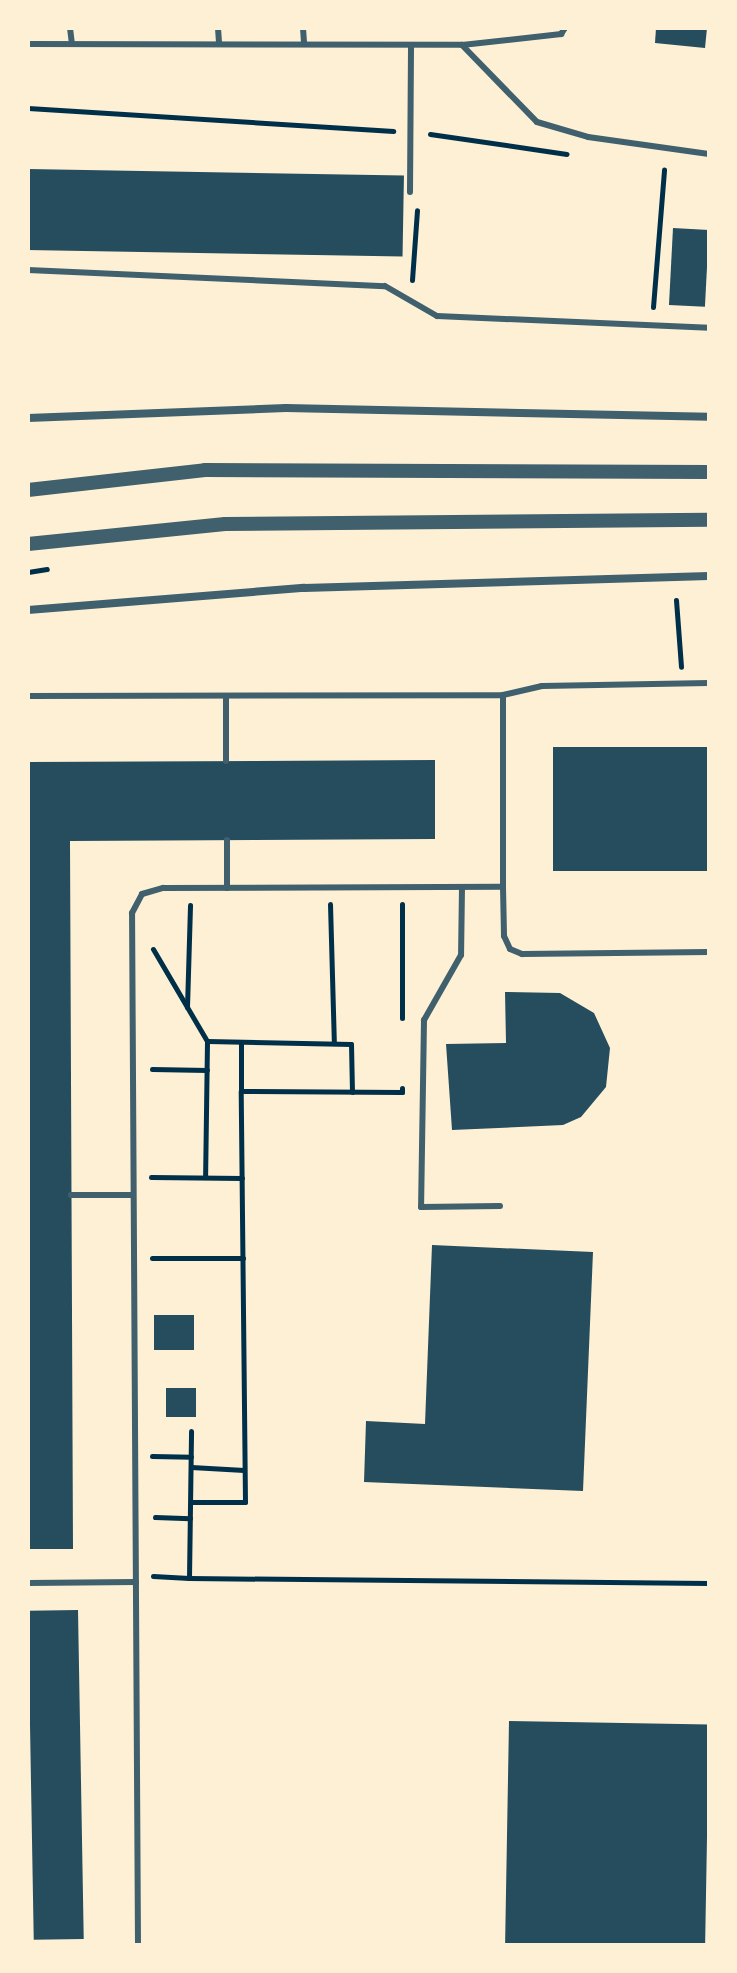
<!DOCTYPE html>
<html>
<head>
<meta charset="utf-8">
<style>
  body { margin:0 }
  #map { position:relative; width:737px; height:1973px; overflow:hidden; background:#fdf0d5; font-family:"Golos Text",sans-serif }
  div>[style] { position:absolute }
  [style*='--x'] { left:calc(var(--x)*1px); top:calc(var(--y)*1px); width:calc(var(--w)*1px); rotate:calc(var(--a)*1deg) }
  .building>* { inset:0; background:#264d5e; transform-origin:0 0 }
  .path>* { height:5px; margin:-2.5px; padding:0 2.5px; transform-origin:2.5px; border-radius:2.5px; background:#003049 }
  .service>* { height:6px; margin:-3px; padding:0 3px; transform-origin:3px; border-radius:3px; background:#3f606c }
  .minor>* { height:8px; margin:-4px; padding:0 4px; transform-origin:4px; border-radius:4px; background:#3f606c }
  .tertiary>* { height:14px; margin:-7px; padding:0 7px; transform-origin:7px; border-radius:7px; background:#3f606c }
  span { translate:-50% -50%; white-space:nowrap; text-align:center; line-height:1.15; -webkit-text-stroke:8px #fdf0d5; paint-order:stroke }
  .frame { position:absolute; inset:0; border:30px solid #fdf0d5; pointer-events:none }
</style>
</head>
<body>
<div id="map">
  <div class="building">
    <i style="clip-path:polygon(656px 28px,707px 28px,705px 48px,655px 43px)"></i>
    <i style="left:28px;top:169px;width:376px;height:81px;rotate:1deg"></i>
    <i style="left:673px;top:228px;width:36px;height:77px;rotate:3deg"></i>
    <i style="left:709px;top:747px;width:124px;height:156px;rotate:90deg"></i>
    <i style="clip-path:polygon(435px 760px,435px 839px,70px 841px,73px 1549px,28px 1549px,28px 762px)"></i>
    <i style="clip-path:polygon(505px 992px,560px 993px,594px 1013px,610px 1048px,606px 1087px,581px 1117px,563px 1125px,452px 1130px,446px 1044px,506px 1043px)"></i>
    <i style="clip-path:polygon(432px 1245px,593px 1252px,583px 1491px,364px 1482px,366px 1421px,425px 1424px)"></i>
    <i style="left:154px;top:1315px;width:40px;height:35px"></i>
    <i style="left:166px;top:1388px;width:30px;height:29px"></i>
    <i style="left:78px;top:1610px;width:329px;height:50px;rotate:89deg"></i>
    <i style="left:509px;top:1721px;width:200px;height:224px;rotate:1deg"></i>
  </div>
  <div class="path">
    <i style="--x:28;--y:108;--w:366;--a:3.6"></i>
    <i style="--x:430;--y:134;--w:138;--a:8.3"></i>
    <i style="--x:412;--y:280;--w:70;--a:-85.9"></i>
    <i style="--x:653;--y:307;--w:138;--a:-85.4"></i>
    <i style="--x:28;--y:572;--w:19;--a:-9"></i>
    <i style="--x:676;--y:600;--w:67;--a:85.7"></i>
    <i style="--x:330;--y:904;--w:139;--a:88.4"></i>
    <i style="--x:402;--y:904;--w:114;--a:90"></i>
    <i style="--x:153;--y:949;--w:107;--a:59.6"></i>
    <i style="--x:207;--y:1041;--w:136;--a:90.8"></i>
    <i style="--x:187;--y:1007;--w:102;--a:-88.3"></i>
    <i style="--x:207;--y:1041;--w:144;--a:1.2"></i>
    <i style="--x:351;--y:1044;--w:48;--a:88.8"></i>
    <i style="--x:241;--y:1042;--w:49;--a:90"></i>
    <i style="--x:152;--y:1069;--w:55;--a:1"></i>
    <i style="--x:151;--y:1177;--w:91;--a:0.6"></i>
    <i style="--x:152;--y:1258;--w:91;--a:0"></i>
    <i style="--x:152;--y:1456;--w:39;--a:1"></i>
    <i style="--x:191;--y:1467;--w:53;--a:3.2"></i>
    <i style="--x:191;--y:1502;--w:54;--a:0"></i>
    <i style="--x:245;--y:1502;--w:411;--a:-90.6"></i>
    <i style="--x:241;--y:1091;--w:161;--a:0.4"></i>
    <i style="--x:402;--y:1092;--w:4;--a:-90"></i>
    <i style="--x:155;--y:1517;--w:35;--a:2"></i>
    <i style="--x:153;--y:1576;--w:36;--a:3"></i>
    <i style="--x:189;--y:1578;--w:147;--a:-89.2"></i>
    <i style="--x:189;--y:1578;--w:520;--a:0.55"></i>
  </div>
  <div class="service">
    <i style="--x:70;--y:28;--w:16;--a:83"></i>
    <i style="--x:218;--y:28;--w:16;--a:86"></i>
    <i style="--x:303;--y:28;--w:16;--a:86"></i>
    <i style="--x:28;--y:44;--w:434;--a:0.1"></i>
    <i style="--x:462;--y:45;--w:100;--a:-6.3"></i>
    <i style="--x:561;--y:34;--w:7;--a:-56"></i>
    <i style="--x:462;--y:45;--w:107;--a:45.8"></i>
    <i style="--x:537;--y:122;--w:53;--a:16.4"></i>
    <i style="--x:588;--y:137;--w:122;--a:8"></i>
    <i style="--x:410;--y:192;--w:147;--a:-89.6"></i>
    <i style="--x:28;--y:270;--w:357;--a:2.6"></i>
    <i style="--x:385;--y:286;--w:60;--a:30"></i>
    <i style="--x:437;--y:316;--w:272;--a:2.5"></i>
    <i style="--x:28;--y:696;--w:475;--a:-0.1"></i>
    <i style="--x:503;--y:695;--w:40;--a:-13"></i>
    <i style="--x:542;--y:686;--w:167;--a:-1"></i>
    <i style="--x:226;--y:696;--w:65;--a:90"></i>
    <i style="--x:227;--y:840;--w:48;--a:90"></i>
    <i style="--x:462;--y:887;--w:68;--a:90.8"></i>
    <i style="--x:461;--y:955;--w:75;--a:119.6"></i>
    <i style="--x:424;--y:1020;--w:187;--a:90.9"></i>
    <i style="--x:421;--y:1207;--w:79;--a:-0.7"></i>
    <i style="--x:503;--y:887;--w:49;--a:88.8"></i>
    <i style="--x:504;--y:936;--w:14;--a:65"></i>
    <i style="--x:510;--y:949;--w:13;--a:23"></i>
    <i style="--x:522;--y:954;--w:187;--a:-0.6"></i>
    <i style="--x:71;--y:1195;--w:62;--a:0"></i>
    <i style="--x:28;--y:1583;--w:108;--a:-0.5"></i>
    <i style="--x:138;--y:1945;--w:1032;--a:-90.33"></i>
    <i style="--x:132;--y:913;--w:21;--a:-62"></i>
    <i style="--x:142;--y:894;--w:22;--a:-16"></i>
    <i style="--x:163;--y:888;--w:340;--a:-0.2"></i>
    <i style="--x:503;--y:887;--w:192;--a:-90"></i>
  </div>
  <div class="minor">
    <i style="--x:28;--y:418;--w:258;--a:-2.2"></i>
    <i style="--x:286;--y:408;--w:423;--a:1.2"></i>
    <i style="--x:28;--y:610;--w:277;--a:-4.6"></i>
    <i style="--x:304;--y:588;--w:405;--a:-1.7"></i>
  </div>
  <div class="tertiary">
    <i style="--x:28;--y:490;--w:178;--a:-6.4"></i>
    <i style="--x:205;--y:470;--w:504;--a:0.23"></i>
    <i style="--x:28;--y:544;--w:198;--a:-5.8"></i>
    <i style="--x:225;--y:524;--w:484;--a:-0.5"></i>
  </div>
  <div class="frame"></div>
</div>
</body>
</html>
